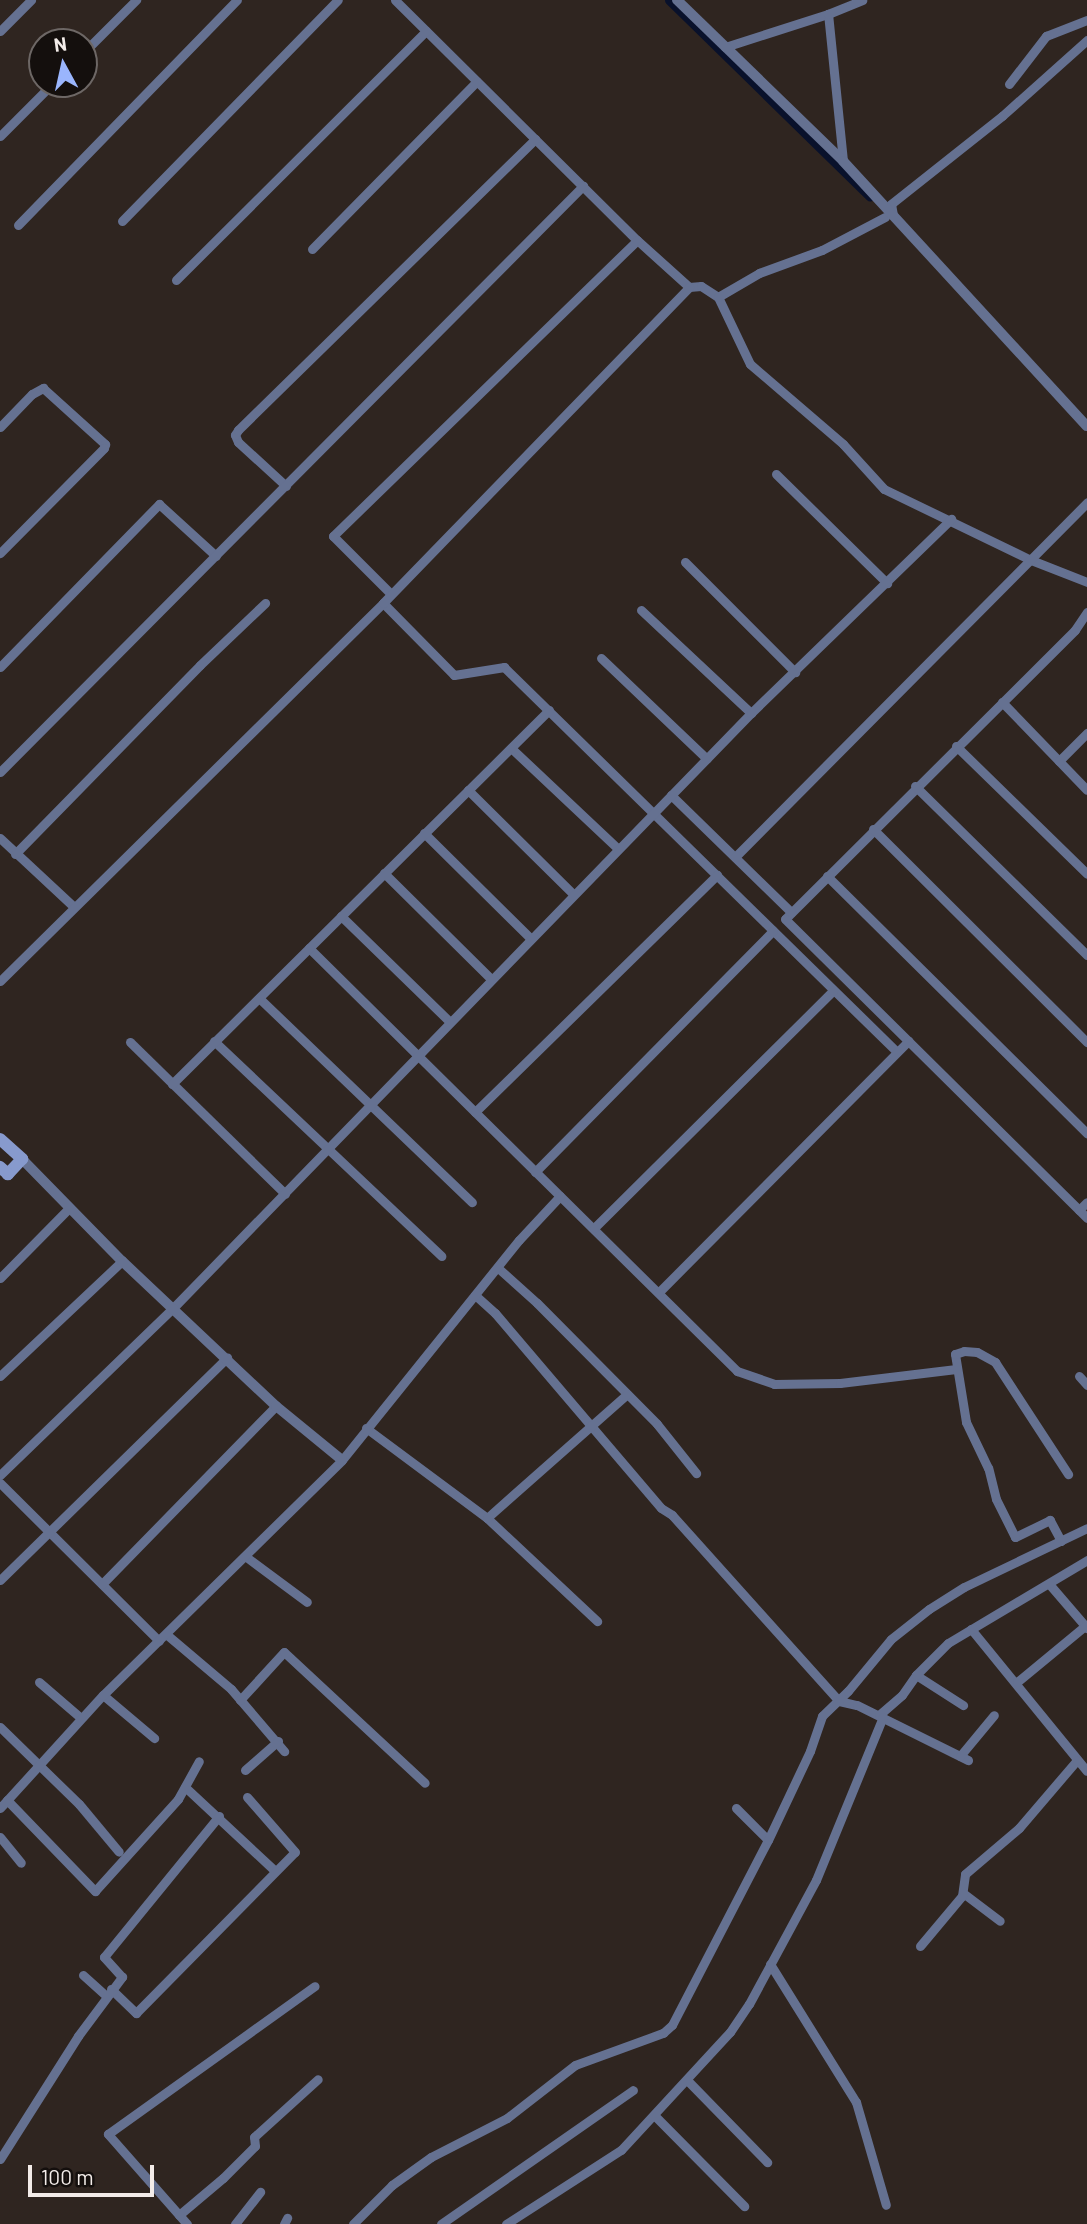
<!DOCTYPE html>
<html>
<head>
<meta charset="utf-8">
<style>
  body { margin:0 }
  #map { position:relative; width:1087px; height:2224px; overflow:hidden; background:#2f2520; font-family:Barlow,sans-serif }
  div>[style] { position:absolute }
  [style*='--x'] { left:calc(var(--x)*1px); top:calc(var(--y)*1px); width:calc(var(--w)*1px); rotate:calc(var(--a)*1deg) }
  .canal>* { height:9px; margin:-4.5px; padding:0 4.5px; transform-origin:4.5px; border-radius:4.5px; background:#09112b }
  .minor>* { height:9px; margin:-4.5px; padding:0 4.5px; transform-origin:4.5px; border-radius:4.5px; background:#657191 }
  .tertiary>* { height:10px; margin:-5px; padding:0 5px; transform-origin:5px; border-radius:5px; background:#657191 }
  .secondary>* { height:12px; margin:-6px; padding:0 6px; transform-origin:6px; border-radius:6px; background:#879acd }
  span { translate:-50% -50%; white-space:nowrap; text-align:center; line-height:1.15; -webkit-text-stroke:6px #140f0d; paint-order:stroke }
  .north { position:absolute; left:28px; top:28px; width:70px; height:70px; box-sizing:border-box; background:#140f0d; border:2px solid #6d6765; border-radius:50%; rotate:352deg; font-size:19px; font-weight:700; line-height:28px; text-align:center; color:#f3ece9 }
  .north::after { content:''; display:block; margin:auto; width:24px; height:32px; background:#9ab5fd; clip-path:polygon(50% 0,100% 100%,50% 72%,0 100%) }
  .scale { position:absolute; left:28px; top:2165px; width:126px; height:32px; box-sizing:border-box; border:4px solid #f3ece9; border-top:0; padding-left:9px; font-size:21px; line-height:24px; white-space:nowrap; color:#f3ece9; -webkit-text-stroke:5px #140f0d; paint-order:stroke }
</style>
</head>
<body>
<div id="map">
  <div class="canal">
    <i style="--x:669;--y:0;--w:281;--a:44.4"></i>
  </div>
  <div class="minor">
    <i style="--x:395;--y:0;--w:341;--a:44.8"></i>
    <i style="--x:637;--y:240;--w:70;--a:42.1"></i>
    <i style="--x:689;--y:287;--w:12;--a:-5"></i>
    <i style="--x:701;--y:286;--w:20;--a:33"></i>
    <i style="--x:718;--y:297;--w:74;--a:64.5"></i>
    <i style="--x:750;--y:364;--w:123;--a:40.7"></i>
    <i style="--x:843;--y:444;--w:61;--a:47.7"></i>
    <i style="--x:884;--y:489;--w:163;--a:25.8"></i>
    <i style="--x:1031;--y:560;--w:60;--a:21.4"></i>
    <i style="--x:0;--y:31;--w:44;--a:-45"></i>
    <i style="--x:725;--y:47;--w:108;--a:-17.8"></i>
    <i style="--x:84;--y:52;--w:74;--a:-45"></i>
    <i style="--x:1009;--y:84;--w:61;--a:-52.4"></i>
    <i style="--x:1046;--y:36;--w:44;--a:-21.3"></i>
    <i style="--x:0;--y:136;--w:74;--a:-45"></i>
    <i style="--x:843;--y:161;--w:148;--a:-95.8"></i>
    <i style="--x:828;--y:14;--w:37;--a:-22"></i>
    <i style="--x:893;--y:215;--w:11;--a:-100"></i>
    <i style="--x:891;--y:204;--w:142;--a:-38.4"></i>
    <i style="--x:1002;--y:116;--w:114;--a:-41.8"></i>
    <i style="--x:122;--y:221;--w:309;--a:-45.7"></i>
    <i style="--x:18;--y:225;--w:314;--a:-45.8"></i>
    <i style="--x:312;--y:249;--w:235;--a:-45.5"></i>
    <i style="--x:176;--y:280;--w:353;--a:-44.9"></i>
    <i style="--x:718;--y:297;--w:48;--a:-30.3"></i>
    <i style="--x:759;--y:273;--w:67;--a:-20.1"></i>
    <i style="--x:822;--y:250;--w:71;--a:-27.6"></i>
    <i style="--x:0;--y:427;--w:46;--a:-45.9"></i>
    <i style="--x:32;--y:394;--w:13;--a:-29"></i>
    <i style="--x:43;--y:388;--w:84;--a:42.1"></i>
    <i style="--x:105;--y:444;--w:4;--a:104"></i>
    <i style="--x:104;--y:448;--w:148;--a:134.7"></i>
    <i style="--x:776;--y:474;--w:156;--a:44.5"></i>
    <i style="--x:286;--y:486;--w:65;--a:-137.5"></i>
    <i style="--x:238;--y:442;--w:8;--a:-113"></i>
    <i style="--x:235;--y:435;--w:6;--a:-59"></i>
    <i style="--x:238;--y:430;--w:416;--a:-44.4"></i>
    <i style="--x:685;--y:562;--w:156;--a:45"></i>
    <i style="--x:391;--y:594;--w:82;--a:-135"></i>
    <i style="--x:333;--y:536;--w:424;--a:-44.2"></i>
    <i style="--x:383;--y:603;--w:101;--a:45.4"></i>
    <i style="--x:454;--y:675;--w:51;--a:-9.1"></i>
    <i style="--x:504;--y:667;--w:550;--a:44.41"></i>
    <i style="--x:641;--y:610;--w:151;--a:43.1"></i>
    <i style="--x:1087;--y:612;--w:22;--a:124"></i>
    <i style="--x:1075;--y:630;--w:409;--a:135.1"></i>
    <i style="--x:785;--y:919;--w:425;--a:44.7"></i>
    <i style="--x:601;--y:658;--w:146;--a:43.6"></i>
    <i style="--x:0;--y:667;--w:228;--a:-45.7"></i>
    <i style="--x:159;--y:504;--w:77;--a:42.4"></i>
    <i style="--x:1002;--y:702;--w:122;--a:46"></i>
    <i style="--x:956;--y:746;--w:183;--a:44.3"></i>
    <i style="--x:511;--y:748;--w:147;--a:43.3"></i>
    <i style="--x:1059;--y:761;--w:40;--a:-45"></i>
    <i style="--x:0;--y:772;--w:827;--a:-45.15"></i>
    <i style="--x:915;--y:786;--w:241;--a:44.5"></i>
    <i style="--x:468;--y:790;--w:148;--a:44.7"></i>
    <i style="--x:671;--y:795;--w:168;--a:44.3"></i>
    <i style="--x:873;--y:829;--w:302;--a:44.9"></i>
    <i style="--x:424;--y:833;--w:149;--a:44.7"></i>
    <i style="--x:0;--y:838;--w:101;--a:43"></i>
    <i style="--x:15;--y:854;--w:264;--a:-45.6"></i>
    <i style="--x:200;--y:665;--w:90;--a:-43.6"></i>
    <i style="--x:735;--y:857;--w:500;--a:-45.2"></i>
    <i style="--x:384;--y:873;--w:151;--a:44.7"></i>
    <i style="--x:827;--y:876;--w:366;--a:44.7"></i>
    <i style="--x:341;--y:916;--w:152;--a:44.2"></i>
    <i style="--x:309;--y:948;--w:602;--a:44.66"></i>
    <i style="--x:737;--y:1371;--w:39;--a:19"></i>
    <i style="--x:774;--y:1384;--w:66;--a:-0.9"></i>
    <i style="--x:840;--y:1383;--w:117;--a:-6.9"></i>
    <i style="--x:0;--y:981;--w:538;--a:-44.62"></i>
    <i style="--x:383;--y:603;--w:440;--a:-45.9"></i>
    <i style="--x:259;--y:998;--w:295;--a:43.8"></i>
    <i style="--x:214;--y:1041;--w:313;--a:43.4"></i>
    <i style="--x:130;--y:1042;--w:217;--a:44.4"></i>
    <i style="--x:172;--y:1084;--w:531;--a:-44.77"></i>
    <i style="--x:475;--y:1112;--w:339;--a:-44.4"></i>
    <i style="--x:535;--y:1172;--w:339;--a:-45.4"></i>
    <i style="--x:1079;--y:1210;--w:11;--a:-45"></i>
    <i style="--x:594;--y:1228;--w:337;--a:-44.8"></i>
    <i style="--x:498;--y:1268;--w:52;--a:41.9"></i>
    <i style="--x:537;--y:1303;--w:170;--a:45.2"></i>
    <i style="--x:657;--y:1424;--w:63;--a:51.5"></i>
    <i style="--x:0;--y:1278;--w:98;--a:-45.4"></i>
    <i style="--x:659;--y:1292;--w:354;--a:-45.2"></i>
    <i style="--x:475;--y:1295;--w:27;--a:42"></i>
    <i style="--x:495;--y:1313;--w:256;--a:49.6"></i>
    <i style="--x:661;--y:1508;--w:13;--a:32"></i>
    <i style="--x:672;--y:1515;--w:250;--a:48.1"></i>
    <i style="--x:839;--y:1701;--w:18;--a:13"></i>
    <i style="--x:857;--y:1705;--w:124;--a:26.4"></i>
    <i style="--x:0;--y:1376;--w:168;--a:-43.3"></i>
    <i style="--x:1079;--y:1376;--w:12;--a:48"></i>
    <i style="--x:366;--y:1428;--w:151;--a:36.6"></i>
    <i style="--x:487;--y:1518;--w:151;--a:43.1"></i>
    <i style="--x:0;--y:1475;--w:240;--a:-44"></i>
    <i style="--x:173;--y:1308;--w:830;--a:-45.83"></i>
    <i style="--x:751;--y:713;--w:279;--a:-44.1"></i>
    <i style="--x:0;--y:1483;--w:224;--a:44.8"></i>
    <i style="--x:487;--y:1518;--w:187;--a:-41.5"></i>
    <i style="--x:1061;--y:1541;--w:24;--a:-118"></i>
    <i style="--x:1050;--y:1520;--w:39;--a:154"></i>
    <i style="--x:1015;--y:1537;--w:42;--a:-116.6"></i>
    <i style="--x:996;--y:1499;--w:32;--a:-104"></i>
    <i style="--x:988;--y:1468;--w:51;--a:-115.6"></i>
    <i style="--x:966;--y:1422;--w:69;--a:-99.2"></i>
    <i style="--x:955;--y:1354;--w:9;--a:-18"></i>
    <i style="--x:964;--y:1351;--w:13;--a:4"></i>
    <i style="--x:977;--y:1352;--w:21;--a:29"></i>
    <i style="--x:995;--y:1362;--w:134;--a:56.9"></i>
    <i style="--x:245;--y:1556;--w:77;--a:36.6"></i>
    <i style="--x:0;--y:1580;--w:318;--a:-44.4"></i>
    <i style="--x:102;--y:1584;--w:249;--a:-45.7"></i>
    <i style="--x:1050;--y:1585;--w:57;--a:49.3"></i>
    <i style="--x:971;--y:1629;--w:183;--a:50.8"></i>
    <i style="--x:166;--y:1634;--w:85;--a:40.2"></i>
    <i style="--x:231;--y:1689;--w:82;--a:49.5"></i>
    <i style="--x:916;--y:1675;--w:56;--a:32.6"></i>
    <i style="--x:39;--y:1682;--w:55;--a:40.6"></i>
    <i style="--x:1017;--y:1682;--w:88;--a:-39.5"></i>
    <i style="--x:103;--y:1695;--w:67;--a:40.1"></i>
    <i style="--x:240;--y:1700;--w:65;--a:-47.5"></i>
    <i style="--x:284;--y:1652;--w:192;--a:42.9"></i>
    <i style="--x:879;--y:1715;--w:30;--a:-41"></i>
    <i style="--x:902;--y:1695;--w:24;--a:-55"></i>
    <i style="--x:916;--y:1675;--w:45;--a:-45"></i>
    <i style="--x:948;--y:1643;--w:162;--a:-30.8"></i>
    <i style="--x:0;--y:1727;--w:110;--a:44.3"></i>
    <i style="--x:79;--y:1804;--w:62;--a:50.2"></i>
    <i style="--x:960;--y:1756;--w:53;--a:-50.3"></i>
    <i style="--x:245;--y:1770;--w:44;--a:-41.3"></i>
    <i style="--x:185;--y:1787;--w:123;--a:43"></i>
    <i style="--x:7;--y:1800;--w:127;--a:46"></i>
    <i style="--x:95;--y:1891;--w:124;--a:-47.9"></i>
    <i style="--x:178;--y:1799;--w:43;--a:-61.1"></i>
    <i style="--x:0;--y:1808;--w:153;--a:-47.7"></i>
    <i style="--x:103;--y:1695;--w:335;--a:-44.5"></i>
    <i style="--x:342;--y:1460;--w:282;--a:-51.2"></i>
    <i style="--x:519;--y:1240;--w:60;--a:-47"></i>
    <i style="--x:736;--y:1808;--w:45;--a:45"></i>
    <i style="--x:0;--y:1837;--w:33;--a:51"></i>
    <i style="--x:963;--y:1893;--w:46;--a:37.1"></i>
    <i style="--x:920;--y:1946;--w:65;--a:-50"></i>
    <i style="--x:962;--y:1896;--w:22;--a:-82"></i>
    <i style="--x:965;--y:1874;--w:71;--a:-40.4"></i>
    <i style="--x:1019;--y:1828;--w:89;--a:-49.5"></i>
    <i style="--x:770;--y:1964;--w:163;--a:58.1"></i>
    <i style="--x:856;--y:2102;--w:107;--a:73.8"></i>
    <i style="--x:83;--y:1975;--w:31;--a:42"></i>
    <i style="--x:111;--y:1989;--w:35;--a:44"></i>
    <i style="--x:136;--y:2013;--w:226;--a:-45.4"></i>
    <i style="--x:295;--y:1852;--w:73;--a:-131.1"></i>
    <i style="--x:687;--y:2080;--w:115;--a:45.7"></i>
    <i style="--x:655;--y:2116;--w:127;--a:45.3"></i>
    <i style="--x:0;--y:2159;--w:146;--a:-57.6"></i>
    <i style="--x:78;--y:2036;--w:74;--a:-53.3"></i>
    <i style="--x:122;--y:1977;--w:27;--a:-132"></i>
    <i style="--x:104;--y:1957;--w:182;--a:-50.8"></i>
    <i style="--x:179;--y:2215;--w:57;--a:-40.1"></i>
    <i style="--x:223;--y:2178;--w:45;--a:-45"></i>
    <i style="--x:255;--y:2146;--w:9;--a:-96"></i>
    <i style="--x:254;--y:2137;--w:86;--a:-42.2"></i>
    <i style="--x:187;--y:2224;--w:120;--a:-131.3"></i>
    <i style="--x:108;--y:2134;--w:254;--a:-35.6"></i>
    <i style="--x:235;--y:2224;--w:41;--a:-52"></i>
    <i style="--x:284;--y:2224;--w:7;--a:-63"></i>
    <i style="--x:353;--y:2224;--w:55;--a:-45"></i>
    <i style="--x:392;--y:2185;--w:48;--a:-35.7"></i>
    <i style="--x:431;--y:2157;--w:85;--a:-27.2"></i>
    <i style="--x:507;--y:2118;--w:86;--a:-37.9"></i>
    <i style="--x:575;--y:2065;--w:94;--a:-20"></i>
    <i style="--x:663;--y:2033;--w:12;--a:-42"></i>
    <i style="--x:672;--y:2025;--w:208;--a:-62.6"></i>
    <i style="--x:768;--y:1840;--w:98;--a:-64.7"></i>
    <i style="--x:810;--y:1751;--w:37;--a:-71"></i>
    <i style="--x:822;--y:1716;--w:36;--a:-44"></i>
    <i style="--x:848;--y:1691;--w:67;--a:-50.4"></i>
    <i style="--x:891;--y:1639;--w:48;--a:-38.3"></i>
    <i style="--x:929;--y:1609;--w:41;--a:-32.2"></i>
    <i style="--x:964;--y:1587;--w:136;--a:-25.6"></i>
    <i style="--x:441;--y:2224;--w:234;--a:-34.9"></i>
    <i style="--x:506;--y:2224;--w:137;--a:-32.8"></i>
    <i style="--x:621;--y:2150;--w:161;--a:-47.3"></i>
    <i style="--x:730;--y:2032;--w:34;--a:-56"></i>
    <i style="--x:749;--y:2004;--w:141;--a:-61.6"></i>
    <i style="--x:816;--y:1880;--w:176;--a:-67.7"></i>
  </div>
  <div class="tertiary">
    <i style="--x:677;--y:0;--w:231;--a:44.1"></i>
    <i style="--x:843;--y:161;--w:360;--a:47.4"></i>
    <i style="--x:22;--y:1159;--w:143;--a:45.6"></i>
    <i style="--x:122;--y:1261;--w:212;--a:43.3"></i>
    <i style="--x:276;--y:1406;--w:85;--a:39.3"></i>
  </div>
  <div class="secondary">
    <i style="--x:0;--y:1139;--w:30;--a:42"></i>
    <i style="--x:22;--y:1159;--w:21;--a:133"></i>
    <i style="--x:8;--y:1174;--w:11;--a:-139"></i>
  </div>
  <div class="north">N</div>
  <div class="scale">100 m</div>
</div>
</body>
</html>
